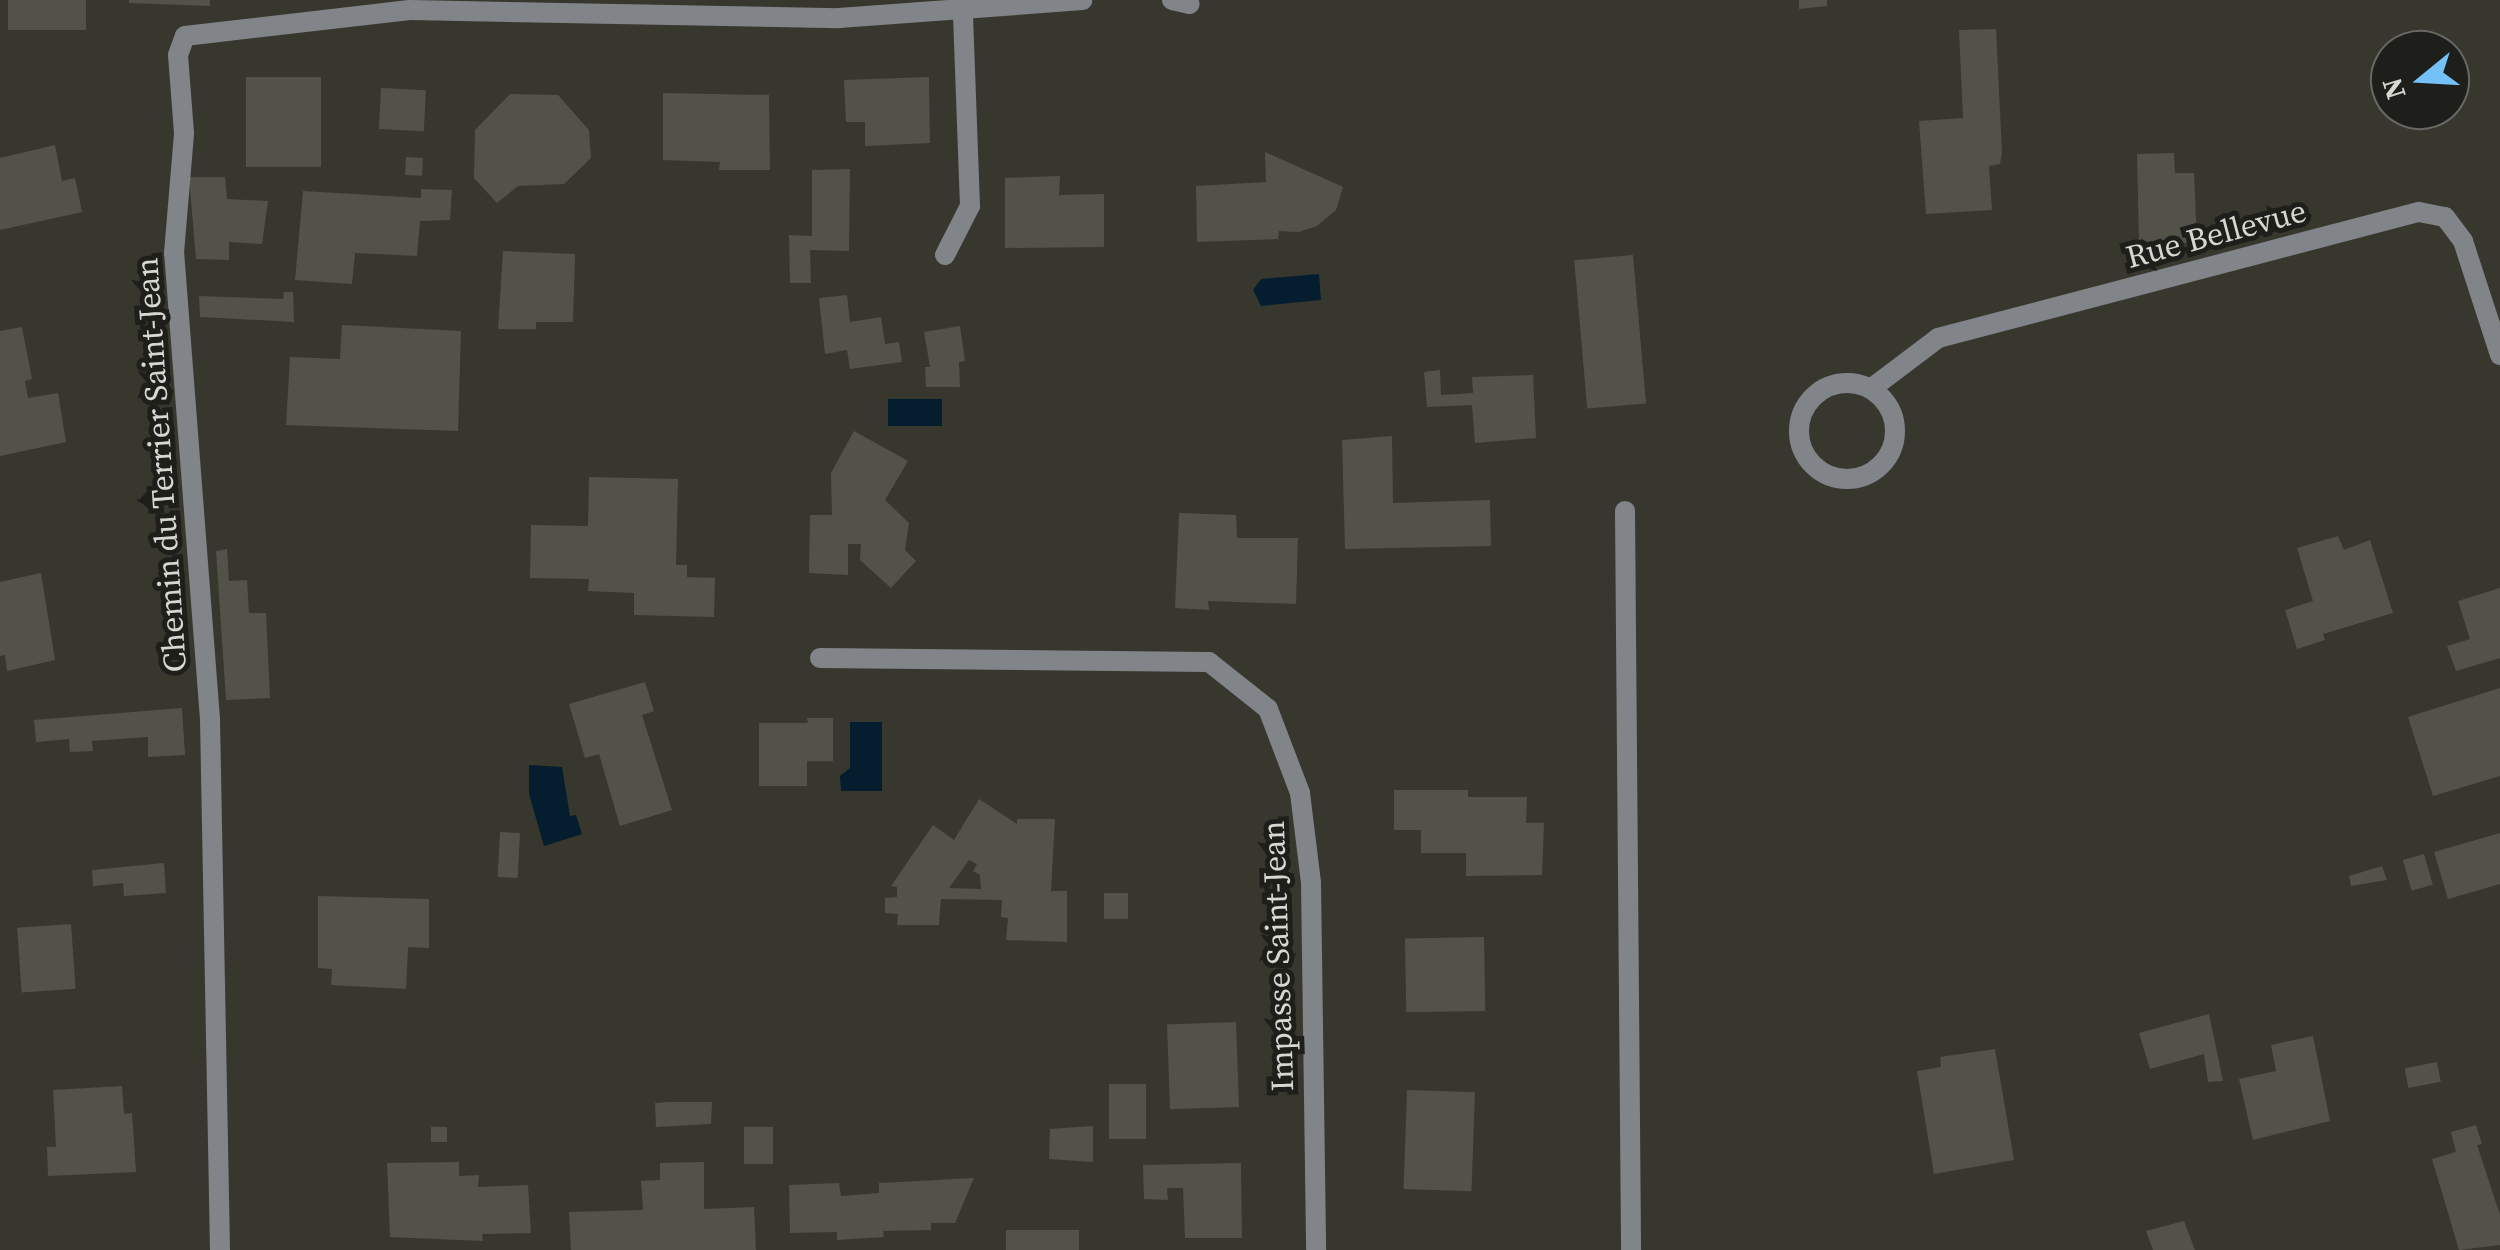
<!DOCTYPE html>
<html>
<head>
<meta charset="utf-8">
<style>
  body { margin:0 }
  #map { position:relative; width:2500px; height:1250px; overflow:hidden; background:#38372d; font-family:"Source Serif 4",serif }
  div>[style] { position:absolute }
  [style*='--x'] { left:calc(var(--x)*1px); top:calc(var(--y)*1px); width:calc(var(--w)*1px); rotate:calc(var(--a)*1deg) }
  .water>* { inset:0; background:#041e2f; transform-origin:0 0 }
  .building>* { inset:0; background:#535248; transform-origin:0 0 }
  .service>* { height:20px; margin:-10px; padding:0 10px; transform-origin:10px; border-radius:10px; background:#818589 }
  .minor>* { height:20px; margin:-10px; padding:0 10px; transform-origin:10px; border-radius:10px; background:#818589 }
  .minor>.ring { margin:-10px; padding:0; box-sizing:content-box; background:none; border:20px solid #818589; border-radius:50% }
  span { translate:-50% -50%; white-space:nowrap; text-align:center; line-height:1.15; -webkit-text-stroke:10px #1e1e1a; paint-order:stroke }
  .street-label { font-size:32px; color:#d8d8d2 }
  .north { position:absolute; left:2370px; top:30px; width:100px; height:100px; box-sizing:border-box; background:#1e1e1a; border:2px solid #686864; border-radius:50%; rotate:252deg; font-size:28px; font-weight:700; line-height:40px; text-align:center; color:#d8d8d2 }
  .north::after { content:''; display:block; margin:auto; width:35px; height:45px; background:#73c1f6; clip-path:polygon(50% 0,100% 100%,50% 72%,0 100%) }
</style>
</head>
<body>
<div id="map">
  <div class="water">
    <i style="clip-path:polygon(1319px 274px,1321px 300px,1261px 306px,1253px 290px,1261px 279px)"></i>
    <i style="left:888px;top:399px;width:54px;height:27px"></i>
    <i style="clip-path:polygon(850px 722px,882px 722px,882px 791px,841px 791px,840px 776px,850px 768px)"></i>
    <i style="clip-path:polygon(529px 765px,562px 767px,570px 816px,576px 815px,582px 834px,544px 846px,529px 794px)"></i>
  </div>
  <div class="building">
    <i style="left:8px;top:0;width:78px;height:30px"></i>
    <i style="clip-path:polygon(129px 0,210px 0,210px 6px,129px 3px)"></i>
    <i style="clip-path:polygon(1799px 0,1827px 0,1827px 6px,1799px 9px)"></i>
    <i style="clip-path:polygon(1996px 29px,2002px 153px,2000px 164px,1989px 166px,1992px 210px,1926px 214px,1919px 121px,1963px 118px,1959px 30px)"></i>
    <i style="left:246px;top:77px;width:75px;height:90px"></i>
    <i style="clip-path:polygon(929px 77px,930px 143px,865px 146px,865px 122px,846px 122px,844px 80px)"></i>
    <i style="left:381px;top:88px;width:45px;height:41px;rotate:3deg"></i>
    <i style="clip-path:polygon(663px 93px,769px 95px,770px 170px,719px 170px,720px 162px,663px 160px)"></i>
    <i style="clip-path:polygon(510px 94px,558px 95px,589px 130px,591px 158px,564px 184px,518px 186px,497px 203px,474px 178px,475px 130px)"></i>
    <i style="clip-path:polygon(55px 145px,62px 181px,75px 178px,82px 212px,0 230px,0 158px)"></i>
    <i style="clip-path:polygon(1265px 152px,1343px 187px,1336px 210px,1317px 226px,1299px 232px,1279px 231px,1278px 239px,1197px 242px,1196px 186px,1266px 182px)"></i>
    <i style="clip-path:polygon(2174px 153px,2175px 173px,2194px 173px,2197px 242px,2139px 245px,2137px 154px)"></i>
    <i style="left:406px;top:157px;width:17px;height:18px;rotate:3deg"></i>
    <i style="clip-path:polygon(850px 169px,849px 251px,810px 250px,811px 283px,790px 283px,789px 235px,812px 236px,812px 170px)"></i>
    <i style="clip-path:polygon(1060px 176px,1059px 195px,1104px 194px,1104px 247px,1005px 248px,1005px 178px)"></i>
    <i style="clip-path:polygon(189px 177px,225px 177px,227px 199px,268px 201px,262px 244px,229px 242px,229px 260px,196px 259px)"></i>
    <i style="clip-path:polygon(421px 189px,452px 190px,450px 220px,420px 221px,417px 256px,355px 253px,352px 284px,295px 280px,303px 191px,421px 198px)"></i>
    <i style="clip-path:polygon(503px 251px,575px 254px,573px 322px,536px 322px,536px 329px,498px 329px)"></i>
    <i style="left:1633px;top:255px;width:149px;height:59px;rotate:85deg"></i>
    <i style="clip-path:polygon(284px 292px,293px 292px,294px 322px,200px 317px,199px 296px,283px 299px)"></i>
    <i style="clip-path:polygon(847px 295px,850px 322px,881px 317px,885px 344px,899px 342px,902px 362px,850px 369px,847px 350px,825px 354px,819px 298px)"></i>
    <i style="clip-path:polygon(342px 325px,461px 331px,458px 431px,286px 425px,290px 357px,340px 359px)"></i>
    <i style="clip-path:polygon(960px 326px,965px 361px,959px 362px,960px 387px,926px 387px,925px 367px,930px 367px,924px 332px)"></i>
    <i style="clip-path:polygon(22px 327px,32px 379px,25px 381px,28px 398px,58px 393px,66px 442px,0 456px,0 331px)"></i>
    <i style="clip-path:polygon(1440px 370px,1441px 395px,1473px 393px,1472px 377px,1533px 375px,1536px 438px,1475px 443px,1472px 405px,1427px 407px,1424px 372px)"></i>
    <i style="clip-path:polygon(854px 431px,908px 461px,885px 500px,909px 523px,905px 550px,916px 561px,891px 588px,860px 560px,861px 544px,848px 544px,848px 575px,809px 573px,810px 515px,832px 515px,831px 473px)"></i>
    <i style="clip-path:polygon(1392px 436px,1393px 503px,1490px 500px,1491px 546px,1345px 549px,1342px 440px)"></i>
    <i style="clip-path:polygon(589px 477px,678px 479px,676px 565px,687px 565px,687px 577px,715px 578px,714px 617px,634px 615px,634px 593px,588px 591px,589px 579px,530px 578px,531px 525px,588px 526px)"></i>
    <i style="clip-path:polygon(1179px 513px,1236px 515px,1237px 538px,1298px 538px,1296px 604px,1208px 601px,1209px 610px,1175px 608px)"></i>
    <i style="clip-path:polygon(2338px 536px,2344px 550px,2370px 540px,2393px 613px,2323px 634px,2325px 640px,2297px 649px,2285px 610px,2313px 601px,2297px 548px)"></i>
    <i style="clip-path:polygon(227px 549px,229px 581px,247px 580px,249px 613px,266px 613px,270px 698px,226px 700px,216px 551px)"></i>
    <i style="clip-path:polygon(41px 573px,55px 660px,7px 671px,5px 655px,0 656px,0 582px)"></i>
    <i style="clip-path:polygon(2500px 588px,2500px 658px,2456px 671px,2447px 646px,2470px 639px,2458px 601px)"></i>
    <i style="clip-path:polygon(645px 682px,654px 711px,642px 715px,672px 810px,620px 826px,599px 754px,585px 758px,569px 704px)"></i>
    <i style="clip-path:polygon(2500px 688px,2500px 776px,2433px 796px,2408px 717px)"></i>
    <i style="clip-path:polygon(182px 708px,185px 755px,148px 757px,148px 737px,92px 741px,93px 751px,70px 752px,69px 739px,36px 742px,34px 720px)"></i>
    <i style="clip-path:polygon(807px 718px,833px 718px,833px 761px,807px 761px,807px 786px,759px 786px,759px 723px,808px 723px)"></i>
    <i style="clip-path:polygon(1394px 790px,1468px 790px,1468px 797px,1527px 797px,1526px 823px,1544px 823px,1542px 875px,1466px 876px,1466px 853px,1421px 853px,1421px 830px,1394px 830px)"></i>
    <i style="clip-path:polygon(evenodd,979px 799px,1017px 824px,1017px 819px,1055px 819px,1051px 891px,1067px 891px,1067px 942px,1006px 940px,1008px 918px,1001px 917px,1002px 900px,941px 899px,939px 925px,897px 925px,898px 914px,885px 913px,885px 898px,897px 897px,897px 887px,891px 886px,933px 825px,954px 840px,979px 799px,969px 860px,977px 864px,973px 871px,980px 875px,981px 889px,949px 888px,969px 860px)"></i>
    <i style="left:500px;top:832px;width:20px;height:45px;rotate:3deg"></i>
    <i style="clip-path:polygon(2500px 833px,2500px 884px,2448px 899px,2434px 852px)"></i>
    <i style="left:2424px;top:854px;width:32px;height:22px;rotate:74deg"></i>
    <i style="clip-path:polygon(164px 863px,166px 893px,124px 896px,123px 883px,93px 886px,92px 870px)"></i>
    <i style="clip-path:polygon(2382px 866px,2387px 880px,2351px 886px,2349px 876px)"></i>
    <i style="left:1104px;top:893px;width:24px;height:26px"></i>
    <i style="clip-path:polygon(318px 896px,429px 899px,429px 948px,408px 947px,406px 989px,331px 985px,332px 969px,318px 968px)"></i>
    <i style="left:71px;top:924px;width:65px;height:54px;rotate:86deg"></i>
    <i style="left:1484px;top:937px;width:74px;height:79px;rotate:89deg"></i>
    <i style="clip-path:polygon(2209px 1014px,2223px 1081px,2208px 1082px,2204px 1054px,2150px 1069px,2139px 1033px)"></i>
    <i style="left:1236px;top:1022px;width:85px;height:69px;rotate:88deg"></i>
    <i style="clip-path:polygon(2313px 1036px,2330px 1121px,2253px 1140px,2239px 1079px,2276px 1071px,2271px 1045px)"></i>
    <i style="clip-path:polygon(1995px 1049px,2014px 1160px,1934px 1174px,1917px 1071px,1941px 1067px,1940px 1057px)"></i>
    <i style="left:2437px;top:1062px;width:20px;height:33px;rotate:79deg"></i>
    <i style="left:1109px;top:1084px;width:37px;height:55px"></i>
    <i style="clip-path:polygon(122px 1086px,124px 1114px,132px 1113px,136px 1172px,48px 1176px,47px 1147px,56px 1147px,53px 1090px)"></i>
    <i style="left:1407px;top:1090px;width:68px;height:99px;rotate:2deg"></i>
    <i style="clip-path:polygon(669px 1102px,712px 1102px,711px 1124px,656px 1127px,655px 1103px)"></i>
    <i style="clip-path:polygon(2476px 1125px,2482px 1144px,2477px 1145px,2500px 1215px,2500px 1245px,2459px 1250px,2432px 1159px,2456px 1152px,2451px 1132px)"></i>
    <i style="clip-path:polygon(1093px 1126px,1093px 1162px,1049px 1159px,1050px 1129px)"></i>
    <i style="left:447px;top:1127px;width:15px;height:16px;rotate:90deg"></i>
    <i style="left:773px;top:1127px;width:37px;height:29px;rotate:90deg"></i>
    <i style="clip-path:polygon(459px 1162px,459px 1176px,479px 1175px,478px 1187px,528px 1185px,531px 1233px,482px 1234px,483px 1241px,390px 1237px,387px 1163px)"></i>
    <i style="clip-path:polygon(704px 1162px,704px 1209px,754px 1207px,756px 1250px,571px 1250px,569px 1212px,643px 1210px,641px 1181px,660px 1180px,660px 1163px)"></i>
    <i style="clip-path:polygon(1241px 1163px,1242px 1238px,1185px 1238px,1183px 1188px,1167px 1188px,1168px 1200px,1144px 1199px,1143px 1165px)"></i>
    <i style="clip-path:polygon(974px 1178px,955px 1223px,931px 1223px,931px 1230px,883px 1231px,884px 1237px,837px 1240px,837px 1232px,790px 1233px,789px 1185px,839px 1183px,841px 1196px,879px 1193px,879px 1183px)"></i>
    <i style="clip-path:polygon(2184px 1221px,2195px 1250px,2153px 1250px,2146px 1231px)"></i>
    <i style="left:1079px;top:1230px;width:20px;height:73px;rotate:90deg"></i>
  </div>
  <div class="service">
    <i style="--x:1625;--y:511;--w:739;--a:89.53"></i>
  </div>
  <div class="minor">
    <i style="--x:1172;--y:0;--w:18;--a:13"></i>
    <i style="--x:945;--y:255;--w:55;--a:-63"></i>
    <i style="--x:970;--y:206;--w:194;--a:-92.1"></i>
    <i class="ring" style="left:1799px;top:383px;width:76px;height:76px"></i>
    <i style="--x:1872;--y:388;--w:83;--a:-37.1"></i>
    <i style="--x:1938;--y:338;--w:497;--a:-14.7"></i>
    <i style="--x:2419;--y:212;--w:26;--a:11"></i>
    <i style="--x:2445;--y:217;--w:30;--a:53"></i>
    <i style="--x:2463;--y:241;--w:120;--a:72"></i>
    <i style="--x:820;--y:658;--w:389;--a:0.6"></i>
    <i style="--x:1209;--y:662;--w:75;--a:38.5"></i>
    <i style="--x:1268;--y:709;--w:90;--a:69.1"></i>
    <i style="--x:1300;--y:793;--w:91;--a:83"></i>
    <i style="--x:1311;--y:883;--w:367;--a:89.2"></i>
    <i style="--x:220;--y:1250;--w:531;--a:-91.08"></i>
    <i style="--x:210;--y:719;--w:467;--a:-94.4"></i>
    <i style="--x:174;--y:253;--w:120;--a:-85.2"></i>
    <i style="--x:184;--y:133;--w:78;--a:-94.4"></i>
    <i style="--x:178;--y:55;--w:20;--a:-70"></i>
    <i style="--x:185;--y:36;--w:226;--a:-6.6"></i>
    <i style="--x:410;--y:10;--w:429;--a:1.1"></i>
    <i style="--x:839;--y:18;--w:244;--a:-4.2"></i>
  </div>
  <div class="street-label">
    <span style="left:2216px;top:234px;rotate:-15deg">Rue Bellevue</span>
    <span style="left:161px;top:465px;rotate:-94deg">Chemin du Terrier Saint-Jean</span>
    <span style="left:1278px;top:956px;rotate:-92deg">Impasse Saint-Jean</span>
  </div>
  <div class="north">N</div>
</div>
</body>
</html>
